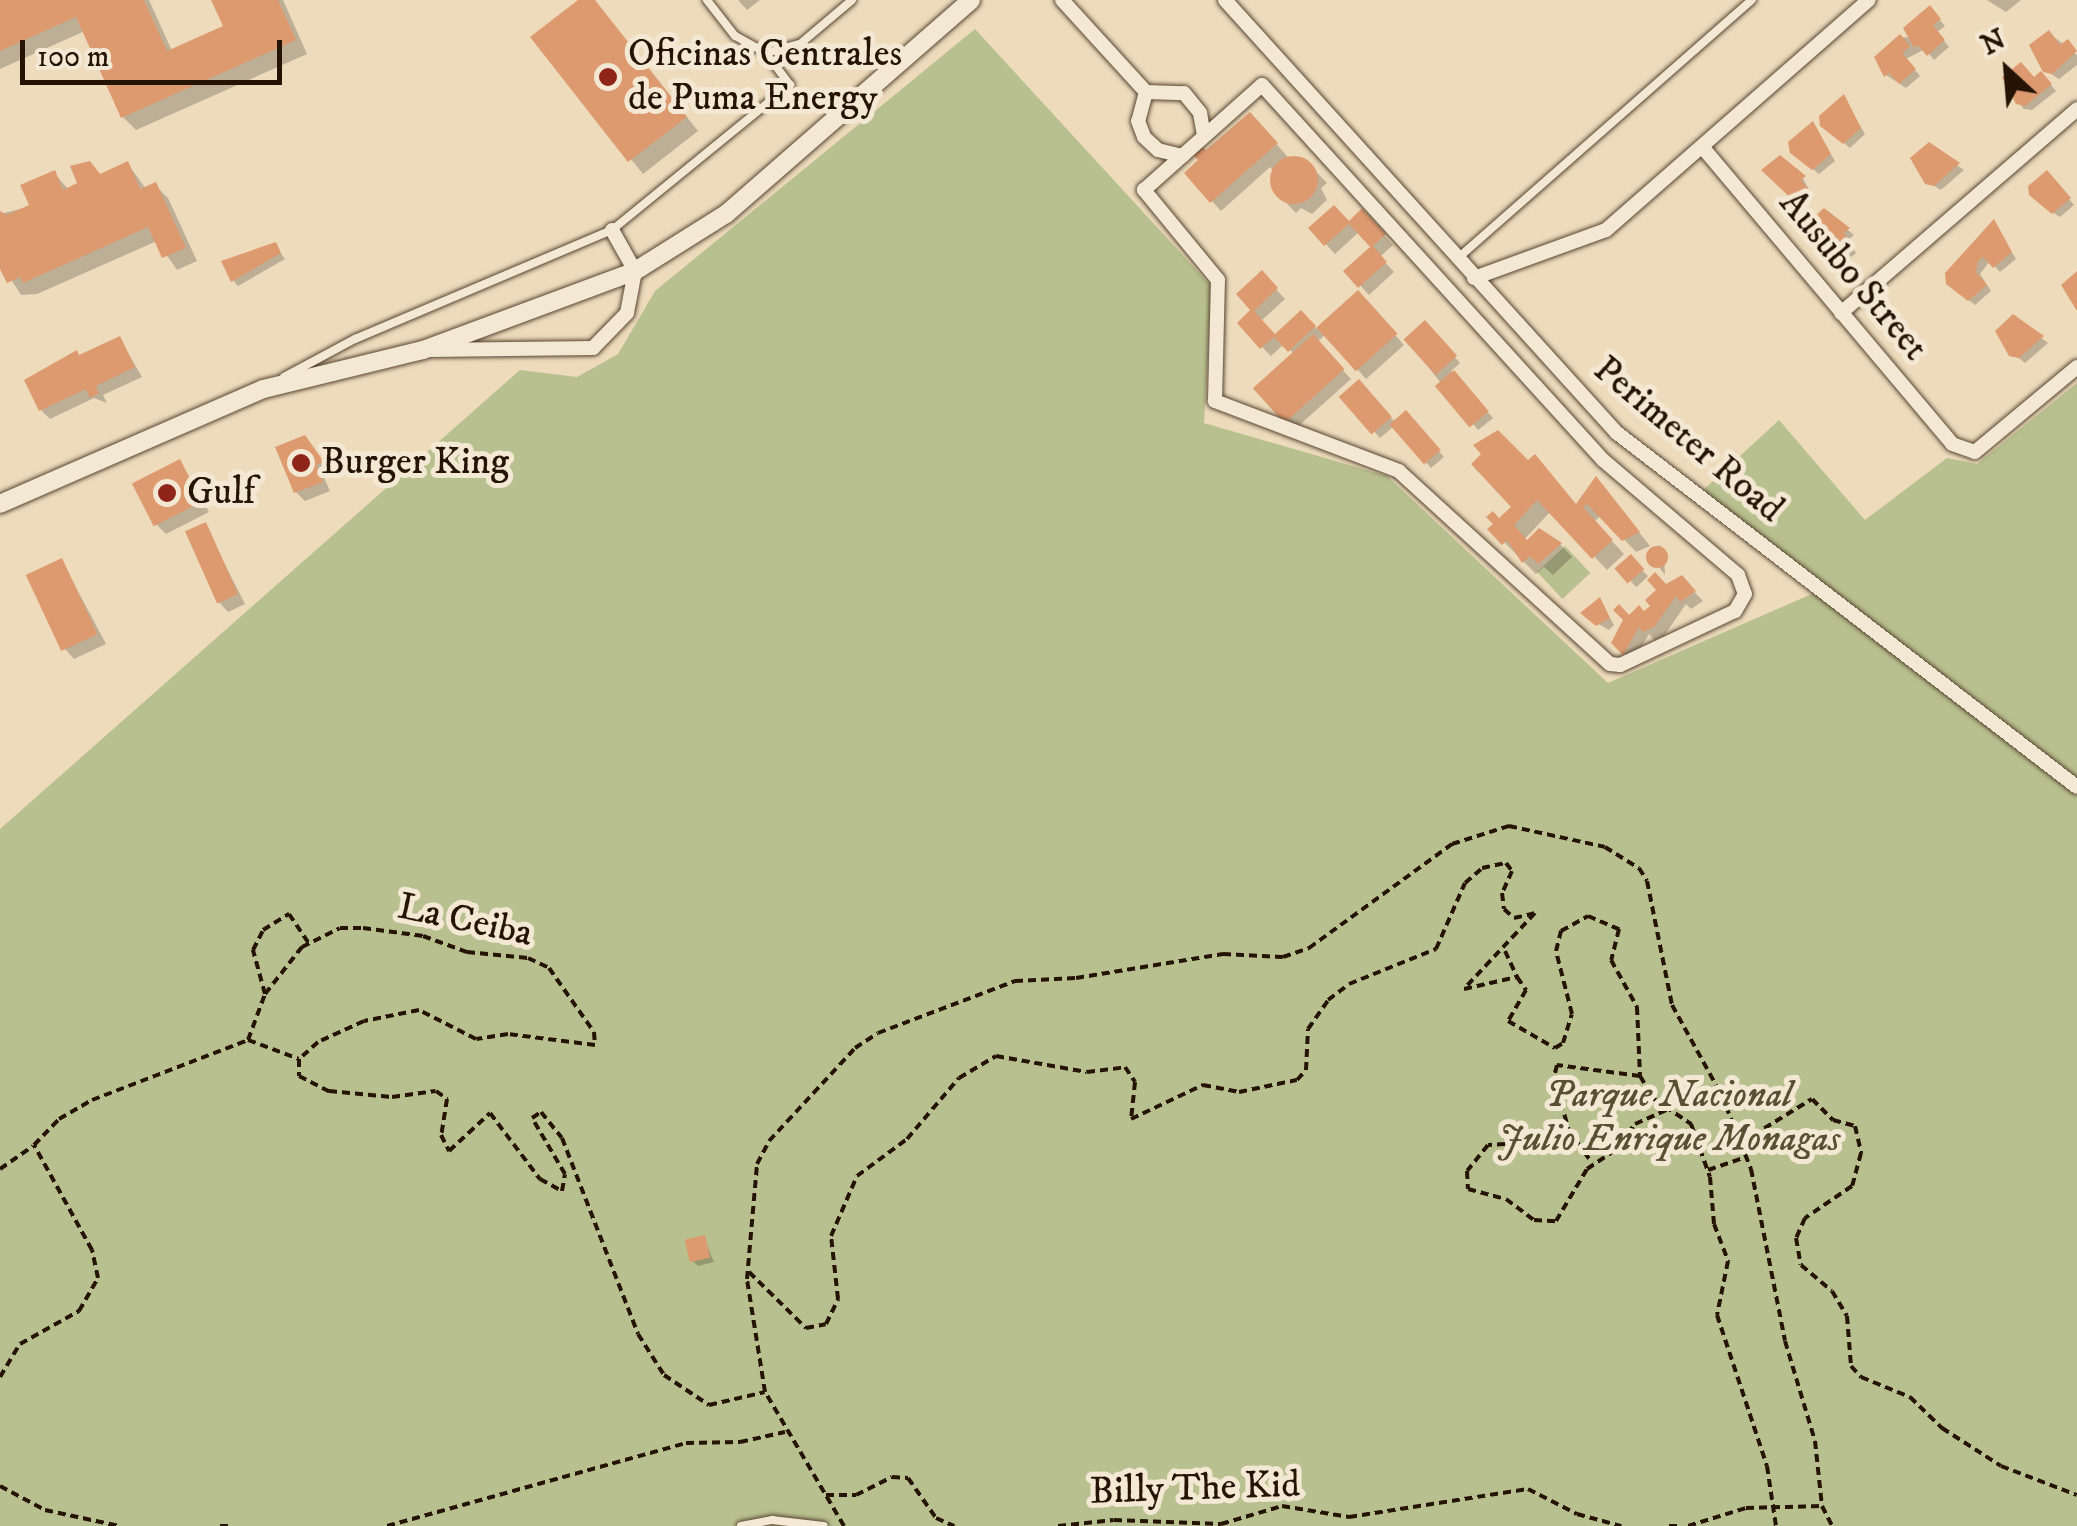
<!DOCTYPE html>
<html>
<head>
<meta charset="utf-8">
<style>
  body { margin:0 }
  #map { position:relative; width:2077px; height:1526px; overflow:hidden; background:#eddbbc; font-family:"IM FELL DW Pica",serif }
  div>[style] { position:absolute }
  [style*='--x'] { left:calc(var(--x)*1px); top:calc(var(--y)*1px); width:calc(var(--w)*1px); rotate:calc(var(--a)*1deg) }
  .green>* { inset:0; background:#b9c08f; transform-origin:0 0 }
  .shadow>* { inset:0; background:#0003; transform-origin:0 0 }
  .building>* { inset:0; background:#dd9a6f; transform-origin:0 0 }
  .round { border-radius:50% }
  .path>* { height:4px; margin-top:-2px; transform-origin:0; background:repeating-linear-gradient(90deg,#251303 0 8px,transparent 0 13px) }
  .roads { filter:drop-shadow(0 0 2px #574531) drop-shadow(0 0 2px #574531) }
  .service>* { height:8px; margin:-4px; padding:0 4px; transform-origin:4px; border-radius:4px; background:#f3e8d3 }
  .minor>* { height:14px; margin:-7px; padding:0 7px; transform-origin:7px; border-radius:7px; background:#f3e8d3 }
  .tertiary>* { height:18px; margin:-9px; padding:0 9px; transform-origin:9px; border-radius:9px; background:#f3e8d3 }
  .dots>* { width:28px; height:28px; translate:-50% -50%; box-sizing:border-box; border:5px solid #f3e8d3; border-radius:50% }
  span { translate:-50% -50%; white-space:nowrap; text-align:center; line-height:1.15; -webkit-text-stroke:10px #f3e8d3; paint-order:stroke }
  .poi-label { font-size:38px; color:#251303 }
  .left { translate:0 -50%; text-align:left }
  .street-label { font-size:38px; color:#251303 }
  .park-label { font-size:38px; color:#595034; font-style:italic }
  .north { position:absolute; left:1957px; top:20px; width:100px; height:100px; -webkit-text-stroke:8px #f3e8d3; paint-order:stroke; rotate:334deg; font-size:28px; font-weight:700; line-height:40px; text-align:center; color:#251303 }
  .north::after { content:''; display:block; margin:auto; width:35px; height:45px; background:#251303; clip-path:polygon(50% 0,100% 100%,50% 72%,0 100%) }
  .scale { position:absolute; left:20px; top:40px; width:262px; height:45px; box-sizing:border-box; border:5px solid #251303; border-top:0; padding-left:12px; font-size:30px; line-height:35px; white-space:nowrap; color:#251303; -webkit-text-stroke:8px #f3e8d3; paint-order:stroke }
</style>
</head>
<body>
<div id="map">
  <div class="green">
    <i style="clip-path:polygon(975px 29px,1212px 287px,1204px 423px,1387px 476px,1608px 683px,1814px 593px,1701px 492px,1779px 420px,1865px 520px,1947px 458px,1977px 464px,2077px 383px,2077px 1526px,0 1526px,0 829px,520px 370px,577px 377px,618px 354px,655px 291px)"></i>
    <i style="left:1565px;top:546px;width:37px;height:38px;rotate:47deg"></i>
  </div>
  <div class="shadow">
    <i style="clip-path:polygon(0 0,149px 0,172px 51px,226px 27px,214px 0,283px 0,307px 54px,136px 130px,123px 117px,85px 31px,0 69px)"></i>
    <i style="clip-path:polygon(582px 0,601px 8px,698px 131px,643px 174px,534px 38px)"></i>
    <i style="clip-path:polygon(738px 0,760px 0,747px 10px)"></i>
    <i style="clip-path:polygon(1987px 0,2021px 0,2006px 12px)"></i>
    <i style="clip-path:polygon(1930px 9px,1945px 26px,1937px 32px,1949px 47px,1934px 60px,1925px 49px,1906px 59px,1920px 76px,1906px 88px,1886px 75px,1901px 37px,1915px 38px)"></i>
    <i style="clip-path:polygon(2049px 33px,2077px 55px,2077px 65px,2059px 79px,2045px 70px)"></i>
    <i style="clip-path:polygon(2034px 80px,2047px 80px,2056px 91px,2032px 110px,2024px 109px,2018px 102px)"></i>
    <i style="clip-path:polygon(1843px 97px,1865px 134px,1850px 148px,1829px 131px)"></i>
    <i style="clip-path:polygon(1259px 124px,1293px 163px,1303px 158px,1327px 183px,1321px 188px,1327px 200px,1312px 214px,1301px 208px,1296px 213px,1271px 187px,1278px 176px,1270px 167px,1221px 211px,1212px 201px,1206px 154px)"></i>
    <i style="clip-path:polygon(1813px 124px,1835px 161px,1819px 174px,1799px 158px)"></i>
    <i style="clip-path:polygon(1929px 145px,1964px 170px,1941px 190px,1927px 182px)"></i>
    <i style="clip-path:polygon(90px 164px,102px 176px,128px 164px,146px 189px,155px 185px,168px 198px,197px 261px,177px 270px,157px 241px,37px 294px,21px 295px,0 262px,0 214px,33px 206px,54px 173px,69px 190px,81px 185px)"></i>
    <i style="clip-path:polygon(1797px 168px,1814px 198px,1803px 207px,1765px 171px)"></i>
    <i style="clip-path:polygon(2052px 179px,2074px 205px,2060px 217px,2040px 204px,2032px 187px)"></i>
    <i style="clip-path:polygon(1824px 211px,1854px 235px,1848px 240px,1856px 253px,1848px 260px,1810px 224px)"></i>
    <i style="clip-path:polygon(1362px 212px,1393px 245px,1380px 257px,1394px 272px,1369px 295px,1347px 271px,1373px 247px,1359px 232px,1335px 254px,1311px 228px,1349px 224px)"></i>
    <i style="clip-path:polygon(1994px 223px,2016px 259px,2000px 272px,1990px 261px,1980px 274px,1991px 291px,1975px 305px,1955px 289px)"></i>
    <i style="clip-path:polygon(275px 245px,285px 259px,238px 286px,233px 280px)"></i>
    <i style="clip-path:polygon(1262px 274px,1285px 299px,1261px 321px,1275px 337px,1301px 313px,1317px 329px,1358px 293px,1404px 345px,1366px 379px,1326px 334px,1317px 342px,1351px 379px,1294px 430px,1285px 421px,1294px 354px,1284px 344px,1271px 356px,1262px 347px,1254px 310px)"></i>
    <i style="clip-path:polygon(2014px 318px,2048px 343px,2025px 363px,2004px 346px)"></i>
    <i style="clip-path:polygon(1425px 324px,1460px 363px,1451px 371px,1493px 418px,1478px 430px,1407px 340px)"></i>
    <i style="clip-path:polygon(120px 339px,142px 377px,103px 395px,107px 403px,94px 398px,50px 419px,41px 410px,80px 357px)"></i>
    <i style="clip-path:polygon(1359px 383px,1395px 422px,1411px 419px,1444px 457px,1431px 468px,1394px 426px,1380px 438px,1343px 397px)"></i>
    <i style="clip-path:polygon(304px 438px,331px 471px,323px 475px,330px 491px,305px 501px,296px 492px)"></i>
    <i style="clip-path:polygon(179px 462px,209px 512px,166px 534px,157px 525px)"></i>
    <i style="clip-path:polygon(1474px 464px,1577px 507px,1597px 480px,1650px 546px,1636px 552px,1601px 515px,1594px 522px,1624px 554px,1607px 570px,1551px 511px,1522px 542px,1560px 544px,1572px 557px,1553px 575px,1544px 567px,1536px 574px,1491px 529px,1514px 507px)"></i>
    <i style="clip-path:polygon(205px 525px,245px 604px,228px 612px,219px 602px)"></i>
    <i style="clip-path:polygon(1659px 545px,1664px 550px,1665px 575px,1648px 553px)"></i>
    <i style="left:1631px;top:558px;width:25px;height:16px;rotate:47deg"></i>
    <i style="clip-path:polygon(62px 561px,106px 644px,74px 659px,65px 649px)"></i>
    <i style="clip-path:polygon(1681px 578px,1703px 601px,1691px 609px,1686px 604px,1664px 636px,1654px 640px,1649px 634px,1633px 662px,1614px 643px,1629px 618px,1645px 614px)"></i>
    <i style="clip-path:polygon(1600px 601px,1614px 625px,1609px 630px,1588px 618px)"></i>
    <i style="clip-path:polygon(704px 1238px,714px 1262px,698px 1266px,692px 1260px)"></i>
  </div>
  <div class="building">
    <i style="clip-path:polygon(0 0,144px 0,167px 51px,223px 26px,211px 0,278px 0,296px 40px,121px 118px,76px 17px,0 51px)"></i>
    <i style="clip-path:polygon(578px 0,595px 0,687px 117px,628px 162px,530px 37px)"></i>
    <i style="clip-path:polygon(1930px 5px,1941px 19px,1933px 25px,1945px 40px,1927px 56px,1918px 45px,1914px 48px,1903px 28px)"></i>
    <i style="clip-path:polygon(2049px 30px,2060px 45px,2068px 39px,2077px 51px,2052px 74px,2043px 72px,2029px 45px)"></i>
    <i style="clip-path:polygon(1900px 34px,1910px 46px,1902px 53px,1916px 69px,1899px 84px,1889px 73px,1884px 77px,1874px 57px)"></i>
    <i style="clip-path:polygon(2021px 62px,2034px 77px,2041px 71px,2052px 84px,2025px 106px,2016px 104px,2002px 77px)"></i>
    <i style="clip-path:polygon(1844px 94px,1861px 128px,1843px 144px,1820px 126px,1819px 116px)"></i>
    <i style="clip-path:polygon(1250px 112px,1278px 143px,1210px 203px,1184px 173px,1198px 160px,1192px 154px,1201px 146px,1206px 150px)"></i>
    <i style="clip-path:polygon(1813px 121px,1831px 154px,1812px 170px,1790px 153px,1788px 142px)"></i>
    <i style="clip-path:polygon(1929px 142px,1960px 163px,1934px 186px,1925px 184px,1910px 158px)"></i>
    <i style="clip-path:polygon(1780px 155px,1806px 176px,1801px 180px,1810px 191px,1796px 203px,1761px 170px)"></i>
    <i class="round" style="left:1270px;top:156px;width:48px;height:48px"></i>
    <i style="clip-path:polygon(90px 161px,100px 174px,128px 161px,140px 189px,156px 182px,186px 248px,162px 258px,148px 227px,23px 283px,20px 277px,7px 283px,0 269px,0 211px,7px 215px,29px 205px,20px 185px,55px 170px,63px 190px,77px 183px,70px 166px)"></i>
    <i style="clip-path:polygon(2047px 170px,2071px 198px,2052px 214px,2029px 195px,2028px 186px)"></i>
    <i style="clip-path:polygon(1334px 205px,1349px 221px,1362px 208px,1386px 234px,1373px 246px,1387px 262px,1358px 288px,1343px 271px,1370px 247px,1349px 224px,1324px 246px,1308px 228px)"></i>
    <i style="clip-path:polygon(1824px 208px,1850px 228px,1844px 233px,1853px 246px,1840px 256px,1806px 224px)"></i>
    <i style="clip-path:polygon(1994px 219px,2012px 252px,1993px 268px,1983px 257px,1978px 261px,1976px 272px,1987px 285px,1968px 301px,1946px 284px,1945px 273px)"></i>
    <i style="clip-path:polygon(276px 242px,281px 253px,231px 282px,221px 261px)"></i>
    <i style="clip-path:polygon(1262px 270px,1278px 288px,1254px 311px,1275px 334px,1301px 310px,1316px 326px,1288px 352px,1274px 337px,1260px 349px,1237px 323px,1250px 310px,1236px 294px)"></i>
    <i style="clip-path:polygon(2077px 271px,2077px 311px,2061px 285px)"></i>
    <i style="left:1358px;top:290px;width:59px;height:56px;rotate:48deg"></i>
    <i style="clip-path:polygon(2013px 314px,2044px 336px,2019px 358px,2009px 356px,1995px 331px)"></i>
    <i style="left:1425px;top:320px;width:48px;height:29px;rotate:48deg"></i>
    <i style="left:1313px;top:334px;width:47px;height:81px;rotate:48deg"></i>
    <i style="clip-path:polygon(120px 336px,135px 367px,96px 386px,99px 393px,90px 398px,86px 389px,39px 411px,24px 380px,77px 350px,79px 355px)"></i>
    <i style="left:1454px;top:370px;width:54px;height:25px;rotate:50deg"></i>
    <i style="left:1359px;top:379px;width:50px;height:27px;rotate:49deg"></i>
    <i style="left:1406px;top:410px;width:53px;height:22px;rotate:49deg"></i>
    <i style="clip-path:polygon(1498px 430px,1528px 460px,1535px 454px,1576px 504px,1596px 476px,1640px 532px,1622px 541px,1587px 504px,1583px 507px,1613px 540px,1592px 559px,1537px 500px,1514px 525px,1527px 540px,1539px 528px,1562px 543px,1538px 564px,1530px 556px,1522px 563px,1507px 540px,1502px 545px,1487px 529px,1493px 524px,1486px 517px,1493px 511px,1499px 518px,1511px 507px,1471px 464px,1481px 454px,1473px 445px)"></i>
    <i style="clip-path:polygon(305px 435px,324px 462px,316px 465px,323px 482px,294px 493px,275px 447px)"></i>
    <i style="left:180px;top:459px;width:48px;height:54px;rotate:63deg"></i>
    <i style="left:206px;top:522px;width:79px;height:23px;rotate:66deg"></i>
    <i class="round" style="left:1646px;top:546px;width:22px;height:22px"></i>
    <i style="left:1631px;top:554px;width:20px;height:22px;rotate:49deg"></i>
    <i style="left:62px;top:558px;width:84px;height:40px;rotate:65deg"></i>
    <i style="clip-path:polygon(1655px 572px,1666px 584px,1682px 575px,1696px 591px,1680px 602px,1676px 596px,1654px 627px,1643px 632px,1639px 627px,1623px 655px,1611px 643px,1623px 620px,1613px 610px,1619px 604px,1629px 615px,1639px 605px,1644px 611px,1650px 606px,1645px 600px,1656px 590px,1647px 580px)"></i>
    <i style="clip-path:polygon(1600px 597px,1610px 618px,1596px 626px,1580px 613px)"></i>
    <i style="left:705px;top:1235px;width:23px;height:21px;rotate:77deg"></i>
  </div>
  <div class="path">
    <i style="--x:1505;--y:951;--w:29;--a:65"></i>
    <i style="--x:265;--y:994;--w:46;--a:-105.3"></i>
    <i style="--x:253;--y:950;--w:22;--a:-63"></i>
    <i style="--x:263;--y:930;--w:31;--a:-32"></i>
    <i style="--x:289;--y:914;--w:34;--a:56"></i>
    <i style="--x:248;--y:1040;--w:54;--a:20.4"></i>
    <i style="--x:1640;--y:1076;--w:84;--a:-172.5"></i>
    <i style="--x:1557;--y:1065;--w:12;--a:104"></i>
    <i style="--x:1554;--y:1077;--w:56;--a:74.5"></i>
    <i style="--x:1569;--y:1131;--w:16;--a:140"></i>
    <i style="--x:1557;--y:1141;--w:69;--a:176.7"></i>
    <i style="--x:1488;--y:1145;--w:33;--a:129"></i>
    <i style="--x:1467;--y:1171;--w:18;--a:87"></i>
    <i style="--x:1468;--y:1189;--w:39;--a:15"></i>
    <i style="--x:1506;--y:1199;--w:35;--a:37"></i>
    <i style="--x:1534;--y:1220;--w:22;--a:3"></i>
    <i style="--x:1556;--y:1221;--w:61;--a:-59.2"></i>
    <i style="--x:1587;--y:1169;--w:29;--a:-34"></i>
    <i style="--x:1611;--y:1153;--w:38;--a:-50"></i>
    <i style="--x:1635;--y:1124;--w:37;--a:-24"></i>
    <i style="--x:1569;--y:1131;--w:39;--a:54"></i>
    <i style="--x:1742;--y:1142;--w:82;--a:-31.6"></i>
    <i style="--x:1812;--y:1099;--w:30;--a:45"></i>
    <i style="--x:1833;--y:1120;--w:23;--a:15"></i>
    <i style="--x:1855;--y:1126;--w:28;--a:77"></i>
    <i style="--x:1861;--y:1153;--w:34;--a:105"></i>
    <i style="--x:1852;--y:1186;--w:57;--a:145.8"></i>
    <i style="--x:1805;--y:1218;--w:22;--a:114"></i>
    <i style="--x:1796;--y:1238;--w:27;--a:80"></i>
    <i style="--x:1801;--y:1265;--w:40;--a:40"></i>
    <i style="--x:1832;--y:1291;--w:29;--a:59"></i>
    <i style="--x:1847;--y:1316;--w:50;--a:85.4"></i>
    <i style="--x:1851;--y:1366;--w:15;--a:48"></i>
    <i style="--x:1861;--y:1377;--w:53;--a:22.2"></i>
    <i style="--x:1910;--y:1397;--w:45;--a:44.1"></i>
    <i style="--x:1942;--y:1428;--w:70;--a:32.8"></i>
    <i style="--x:2001;--y:1466;--w:81;--a:20.9"></i>
    <i style="--x:0;--y:1169;--w:40;--a:-34.9"></i>
    <i style="--x:1708;--y:1170;--w:40;--a:-18.9"></i>
    <i style="--x:749;--y:1272;--w:80;--a:44.5"></i>
    <i style="--x:806;--y:1328;--w:20;--a:-11"></i>
    <i style="--x:826;--y:1324;--w:28;--a:-64"></i>
    <i style="--x:838;--y:1299;--w:63;--a:-96.3"></i>
    <i style="--x:831;--y:1236;--w:65;--a:-66.6"></i>
    <i style="--x:857;--y:1176;--w:62;--a:-36.5"></i>
    <i style="--x:907;--y:1139;--w:80;--a:-49.6"></i>
    <i style="--x:959;--y:1078;--w:43;--a:-30.7"></i>
    <i style="--x:996;--y:1056;--w:92;--a:10"></i>
    <i style="--x:1087;--y:1072;--w:38;--a:-7"></i>
    <i style="--x:1125;--y:1067;--w:18;--a:56"></i>
    <i style="--x:1135;--y:1082;--w:37;--a:96"></i>
    <i style="--x:1131;--y:1119;--w:80;--a:-25.3"></i>
    <i style="--x:1203;--y:1085;--w:37;--a:11"></i>
    <i style="--x:1239;--y:1092;--w:59;--a:-11.7"></i>
    <i style="--x:1297;--y:1080;--w:13;--a:-48"></i>
    <i style="--x:1306;--y:1070;--w:41;--a:-87.2"></i>
    <i style="--x:1308;--y:1029;--w:35;--a:-55"></i>
    <i style="--x:1328;--y:1000;--w:26;--a:-37"></i>
    <i style="--x:1349;--y:984;--w:94;--a:-21.9"></i>
    <i style="--x:1436;--y:949;--w:72;--a:-66.3"></i>
    <i style="--x:1465;--y:883;--w:23;--a:-41"></i>
    <i style="--x:1482;--y:868;--w:25;--a:-12"></i>
    <i style="--x:1506;--y:863;--w:10;--a:53"></i>
    <i style="--x:1512;--y:871;--w:24;--a:114"></i>
    <i style="--x:1502;--y:893;--w:16;--a:83"></i>
    <i style="--x:1504;--y:909;--w:13;--a:42"></i>
    <i style="--x:1514;--y:918;--w:22;--a:-13"></i>
    <i style="--x:1535;--y:913;--w:104;--a:133.1"></i>
    <i style="--x:1464;--y:989;--w:54;--a:-12.8"></i>
    <i style="--x:1517;--y:977;--w:16;--a:55"></i>
    <i style="--x:1526;--y:990;--w:36;--a:120"></i>
    <i style="--x:1508;--y:1021;--w:54;--a:29.9"></i>
    <i style="--x:1555;--y:1048;--w:9;--a:-32"></i>
    <i style="--x:1563;--y:1043;--w:30;--a:-73"></i>
    <i style="--x:1572;--y:1014;--w:65;--a:-104.3"></i>
    <i style="--x:1556;--y:951;--w:21;--a:-76"></i>
    <i style="--x:1561;--y:931;--w:31;--a:-29"></i>
    <i style="--x:1588;--y:916;--w:34;--a:23"></i>
    <i style="--x:1619;--y:929;--w:32;--a:104"></i>
    <i style="--x:1611;--y:960;--w:54;--a:61"></i>
    <i style="--x:1637;--y:1007;--w:69;--a:87.5"></i>
    <i style="--x:1640;--y:1076;--w:27;--a:59"></i>
    <i style="--x:1654;--y:1099;--w:45;--a:34"></i>
    <i style="--x:1691;--y:1124;--w:56;--a:70.3"></i>
    <i style="--x:1710;--y:1177;--w:47;--a:85.1"></i>
    <i style="--x:1714;--y:1224;--w:40;--a:69"></i>
    <i style="--x:1728;--y:1261;--w:55;--a:101.5"></i>
    <i style="--x:1717;--y:1315;--w:159;--a:71.7"></i>
    <i style="--x:1767;--y:1466;--w:61;--a:81.5"></i>
    <i style="--x:0;--y:1377;--w:39;--a:-59"></i>
    <i style="--x:20;--y:1344;--w:68;--a:-29.2"></i>
    <i style="--x:79;--y:1311;--w:38;--a:-60"></i>
    <i style="--x:98;--y:1278;--w:29;--a:-102"></i>
    <i style="--x:92;--y:1250;--w:120;--a:-118.9"></i>
    <i style="--x:34;--y:1145;--w:36;--a:-46"></i>
    <i style="--x:59;--y:1119;--w:38;--a:-30"></i>
    <i style="--x:92;--y:1100;--w:167;--a:-21"></i>
    <i style="--x:248;--y:1040;--w:49;--a:-69.7"></i>
    <i style="--x:265;--y:994;--w:60;--a:-51.8"></i>
    <i style="--x:302;--y:947;--w:42;--a:-26.6"></i>
    <i style="--x:340;--y:928;--w:23;--a:0"></i>
    <i style="--x:363;--y:928;--w:61;--a:7.6"></i>
    <i style="--x:423;--y:936;--w:47;--a:20"></i>
    <i style="--x:467;--y:952;--w:61;--a:5.6"></i>
    <i style="--x:528;--y:958;--w:23;--a:25"></i>
    <i style="--x:549;--y:968;--w:78;--a:54.9"></i>
    <i style="--x:594;--y:1032;--w:13;--a:86"></i>
    <i style="--x:595;--y:1045;--w:88;--a:-172.8"></i>
    <i style="--x:508;--y:1034;--w:32;--a:171"></i>
    <i style="--x:476;--y:1039;--w:64;--a:-153"></i>
    <i style="--x:419;--y:1010;--w:56;--a:168.7"></i>
    <i style="--x:364;--y:1021;--w:51;--a:155.5"></i>
    <i style="--x:318;--y:1042;--w:25;--a:138"></i>
    <i style="--x:299;--y:1059;--w:17;--a:90"></i>
    <i style="--x:299;--y:1076;--w:34;--a:27"></i>
    <i style="--x:329;--y:1091;--w:63;--a:5.4"></i>
    <i style="--x:392;--y:1097;--w:44;--a:-7.8"></i>
    <i style="--x:436;--y:1091;--w:14;--a:36"></i>
    <i style="--x:447;--y:1099;--w:36;--a:99"></i>
    <i style="--x:441;--y:1135;--w:18;--a:63"></i>
    <i style="--x:449;--y:1151;--w:56;--a:-42.8"></i>
    <i style="--x:490;--y:1113;--w:83;--a:52.9"></i>
    <i style="--x:540;--y:1179;--w:25;--a:29"></i>
    <i style="--x:562;--y:1191;--w:17;--a:-80"></i>
    <i style="--x:565;--y:1174;--w:65;--a:-120.5"></i>
    <i style="--x:532;--y:1118;--w:11;--a:-34"></i>
    <i style="--x:541;--y:1112;--w:33;--a:51"></i>
    <i style="--x:562;--y:1138;--w:210;--a:68.8"></i>
    <i style="--x:638;--y:1334;--w:49;--a:57.6"></i>
    <i style="--x:664;--y:1375;--w:54;--a:33.7"></i>
    <i style="--x:709;--y:1405;--w:57;--a:-13.1"></i>
    <i style="--x:0;--y:1486;--w:51;--a:28.1"></i>
    <i style="--x:45;--y:1510;--w:76;--a:12.2"></i>
    <i style="--x:826;--y:1495;--w:30;--a:0"></i>
    <i style="--x:856;--y:1495;--w:40;--a:-26.6"></i>
    <i style="--x:892;--y:1477;--w:16;--a:4"></i>
    <i style="--x:908;--y:1478;--w:49;--a:55"></i>
    <i style="--x:936;--y:1518;--w:20;--a:24"></i>
    <i style="--x:220;--y:1526;--w:13;--a:0"></i>
    <i style="--x:387;--y:1526;--w:310;--a:-15.5"></i>
    <i style="--x:686;--y:1443;--w:54;--a:-1.1"></i>
    <i style="--x:740;--y:1442;--w:46;--a:-12.5"></i>
    <i style="--x:844;--y:1526;--w:156;--a:-120.5"></i>
    <i style="--x:765;--y:1392;--w:114;--a:-99.1"></i>
    <i style="--x:747;--y:1279;--w:115;--a:-85"></i>
    <i style="--x:757;--y:1164;--w:26;--a:-62"></i>
    <i style="--x:769;--y:1141;--w:127;--a:-47.2"></i>
    <i style="--x:855;--y:1048;--w:27;--a:-33"></i>
    <i style="--x:878;--y:1033;--w:147;--a:-20.8"></i>
    <i style="--x:1015;--y:981;--w:61;--a:-2.8"></i>
    <i style="--x:1076;--y:978;--w:149;--a:-9.3"></i>
    <i style="--x:1223;--y:954;--w:60;--a:2.9"></i>
    <i style="--x:1283;--y:957;--w:28;--a:-19"></i>
    <i style="--x:1309;--y:948;--w:177;--a:-36"></i>
    <i style="--x:1452;--y:844;--w:60;--a:-17.5"></i>
    <i style="--x:1509;--y:826;--w:98;--a:12.3"></i>
    <i style="--x:1605;--y:847;--w:40;--a:32"></i>
    <i style="--x:1639;--y:868;--w:15;--a:58"></i>
    <i style="--x:1647;--y:881;--w:126;--a:78.6"></i>
    <i style="--x:1672;--y:1005;--w:102;--a:61.2"></i>
    <i style="--x:1721;--y:1094;--w:81;--a:68.2"></i>
    <i style="--x:1751;--y:1169;--w:175;--a:78.8"></i>
    <i style="--x:1785;--y:1341;--w:104;--a:73.3"></i>
    <i style="--x:1815;--y:1441;--w:65;--a:83.9"></i>
    <i style="--x:1822;--y:1506;--w:22;--a:63"></i>
    <i style="--x:1058;--y:1526;--w:56;--a:-6.1"></i>
    <i style="--x:1114;--y:1520;--w:107;--a:2.1"></i>
    <i style="--x:1221;--y:1524;--w:64;--a:-16.4"></i>
    <i style="--x:1282;--y:1506;--w:68;--a:9.3"></i>
    <i style="--x:1349;--y:1517;--w:181;--a:-8.9"></i>
    <i style="--x:1528;--y:1489;--w:55;--a:27"></i>
    <i style="--x:1577;--y:1514;--w:46;--a:15.3"></i>
    <i style="--x:1669;--y:1526;--w:12;--a:0"></i>
    <i style="--x:1688;--y:1526;--w:61;--a:-17.2"></i>
    <i style="--x:1746;--y:1508;--w:76;--a:-1.5"></i>
  </div>
  <div class="roads">
    <div class="service">
      <i style="--x:766;--y:53;--w:35;--a:-15"></i>
      <i style="--x:800;--y:44;--w:68;--a:-40.2"></i>
      <i style="--x:1458;--y:258;--w:391;--a:-41.3"></i>
      <i style="--x:284;--y:377;--w:81;--a:-28.2"></i>
      <i style="--x:355;--y:339;--w:279;--a:-23"></i>
      <i style="--x:612;--y:230;--w:230;--a:-39.2"></i>
      <i style="--x:790;--y:85;--w:40;--a:-127"></i>
      <i style="--x:766;--y:53;--w:35;--a:-151"></i>
      <i style="--x:735;--y:36;--w:46;--a:-127.9"></i>
      <i style="--x:741;--y:1526;--w:32;--a:-11"></i>
      <i style="--x:772;--y:1520;--w:52;--a:6.6"></i>
    </div>
    <div class="minor">
      <i style="--x:1062;--y:0;--w:125;--a:47.6"></i>
      <i style="--x:1225;--y:0;--w:584;--a:47.85"></i>
      <i style="--x:1617;--y:433;--w:580;--a:37.58"></i>
      <i style="--x:1262;--y:85;--w:507;--a:47.72"></i>
      <i style="--x:1603;--y:460;--w:177;--a:40.4"></i>
      <i style="--x:1738;--y:575;--w:20;--a:70"></i>
      <i style="--x:1745;--y:594;--w:20;--a:120"></i>
      <i style="--x:1735;--y:611;--w:127;--a:154.8"></i>
      <i style="--x:1620;--y:665;--w:10;--a:-174"></i>
      <i style="--x:1610;--y:664;--w:286;--a:-137.6"></i>
      <i style="--x:1399;--y:471;--w:197;--a:-159.2"></i>
      <i style="--x:1215;--y:401;--w:121;--a:-88.6"></i>
      <i style="--x:1218;--y:280;--w:117;--a:-129.4"></i>
      <i style="--x:1144;--y:190;--w:158;--a:-41.7"></i>
      <i style="--x:1146;--y:92;--w:30;--a:105"></i>
      <i style="--x:1138;--y:121;--w:17;--a:69"></i>
      <i style="--x:1144;--y:137;--w:19;--a:43"></i>
      <i style="--x:1158;--y:150;--w:25;--a:14"></i>
      <i style="--x:1146;--y:92;--w:38;--a:2"></i>
      <i style="--x:1184;--y:93;--w:26;--a:51"></i>
      <i style="--x:1200;--y:113;--w:23;--a:80"></i>
      <i style="--x:1704;--y:149;--w:385;--a:49.9"></i>
      <i style="--x:1952;--y:444;--w:24;--a:19"></i>
      <i style="--x:1975;--y:452;--w:133;--a:-39.8"></i>
      <i style="--x:1474;--y:278;--w:140;--a:-20"></i>
      <i style="--x:1606;--y:230;--w:349;--a:-41.2"></i>
      <i style="--x:1841;--y:313;--w:312;--a:-40.8"></i>
      <i style="--x:429;--y:350;--w:164;--a:-0.7"></i>
      <i style="--x:593;--y:348;--w:49;--a:-45.8"></i>
      <i style="--x:627;--y:313;--w:43;--a:-79.2"></i>
      <i style="--x:635;--y:271;--w:47;--a:-119.3"></i>
    </div>
    <div class="tertiary">
      <i style="--x:0;--y:504;--w:287;--a:-23.6"></i>
      <i style="--x:263;--y:389;--w:165;--a:-13.7"></i>
      <i style="--x:423;--y:350;--w:226;--a:-20.4"></i>
      <i style="--x:635;--y:271;--w:107;--a:-32.1"></i>
      <i style="--x:726;--y:214;--w:325;--a:-41.1"></i>
    </div>
  </div>
  <div class="dots">
    <i style="left:608px;top:77px;background:#8f2418"></i>
    <i style="left:301px;top:463px;background:#8f2418"></i>
    <i style="left:167px;top:493px;background:#8f2418"></i>
  </div>
  <div class="poi-label">
    <span class="left" style="left:628px;top:77px">Oficinas Centrales<br>de Puma Energy</span>
    <span class="left" style="left:321px;top:463px">Burger King</span>
    <span class="left" style="left:187px;top:493px">Gulf</span>
  </div>
  <div class="street-label">
    <span style="left:1853px;top:276px;rotate:50deg">Ausubo Street</span>
    <span style="left:1688px;top:440px;rotate:40deg">Perimeter Road</span>
    <span style="left:465px;top:921px;rotate:12deg">La Ceiba</span>
    <span style="left:1195px;top:1489px;rotate:-2deg">Billy The Kid</span>
  </div>
  <div class="park-label">
    <span style="left:1669px;top:1118px">Parque Nacional<br>Julio Enrique Monagas</span>
  </div>
  <div class="north">N</div>
  <div class="scale">100 m</div>
</div>
</body>
</html>
